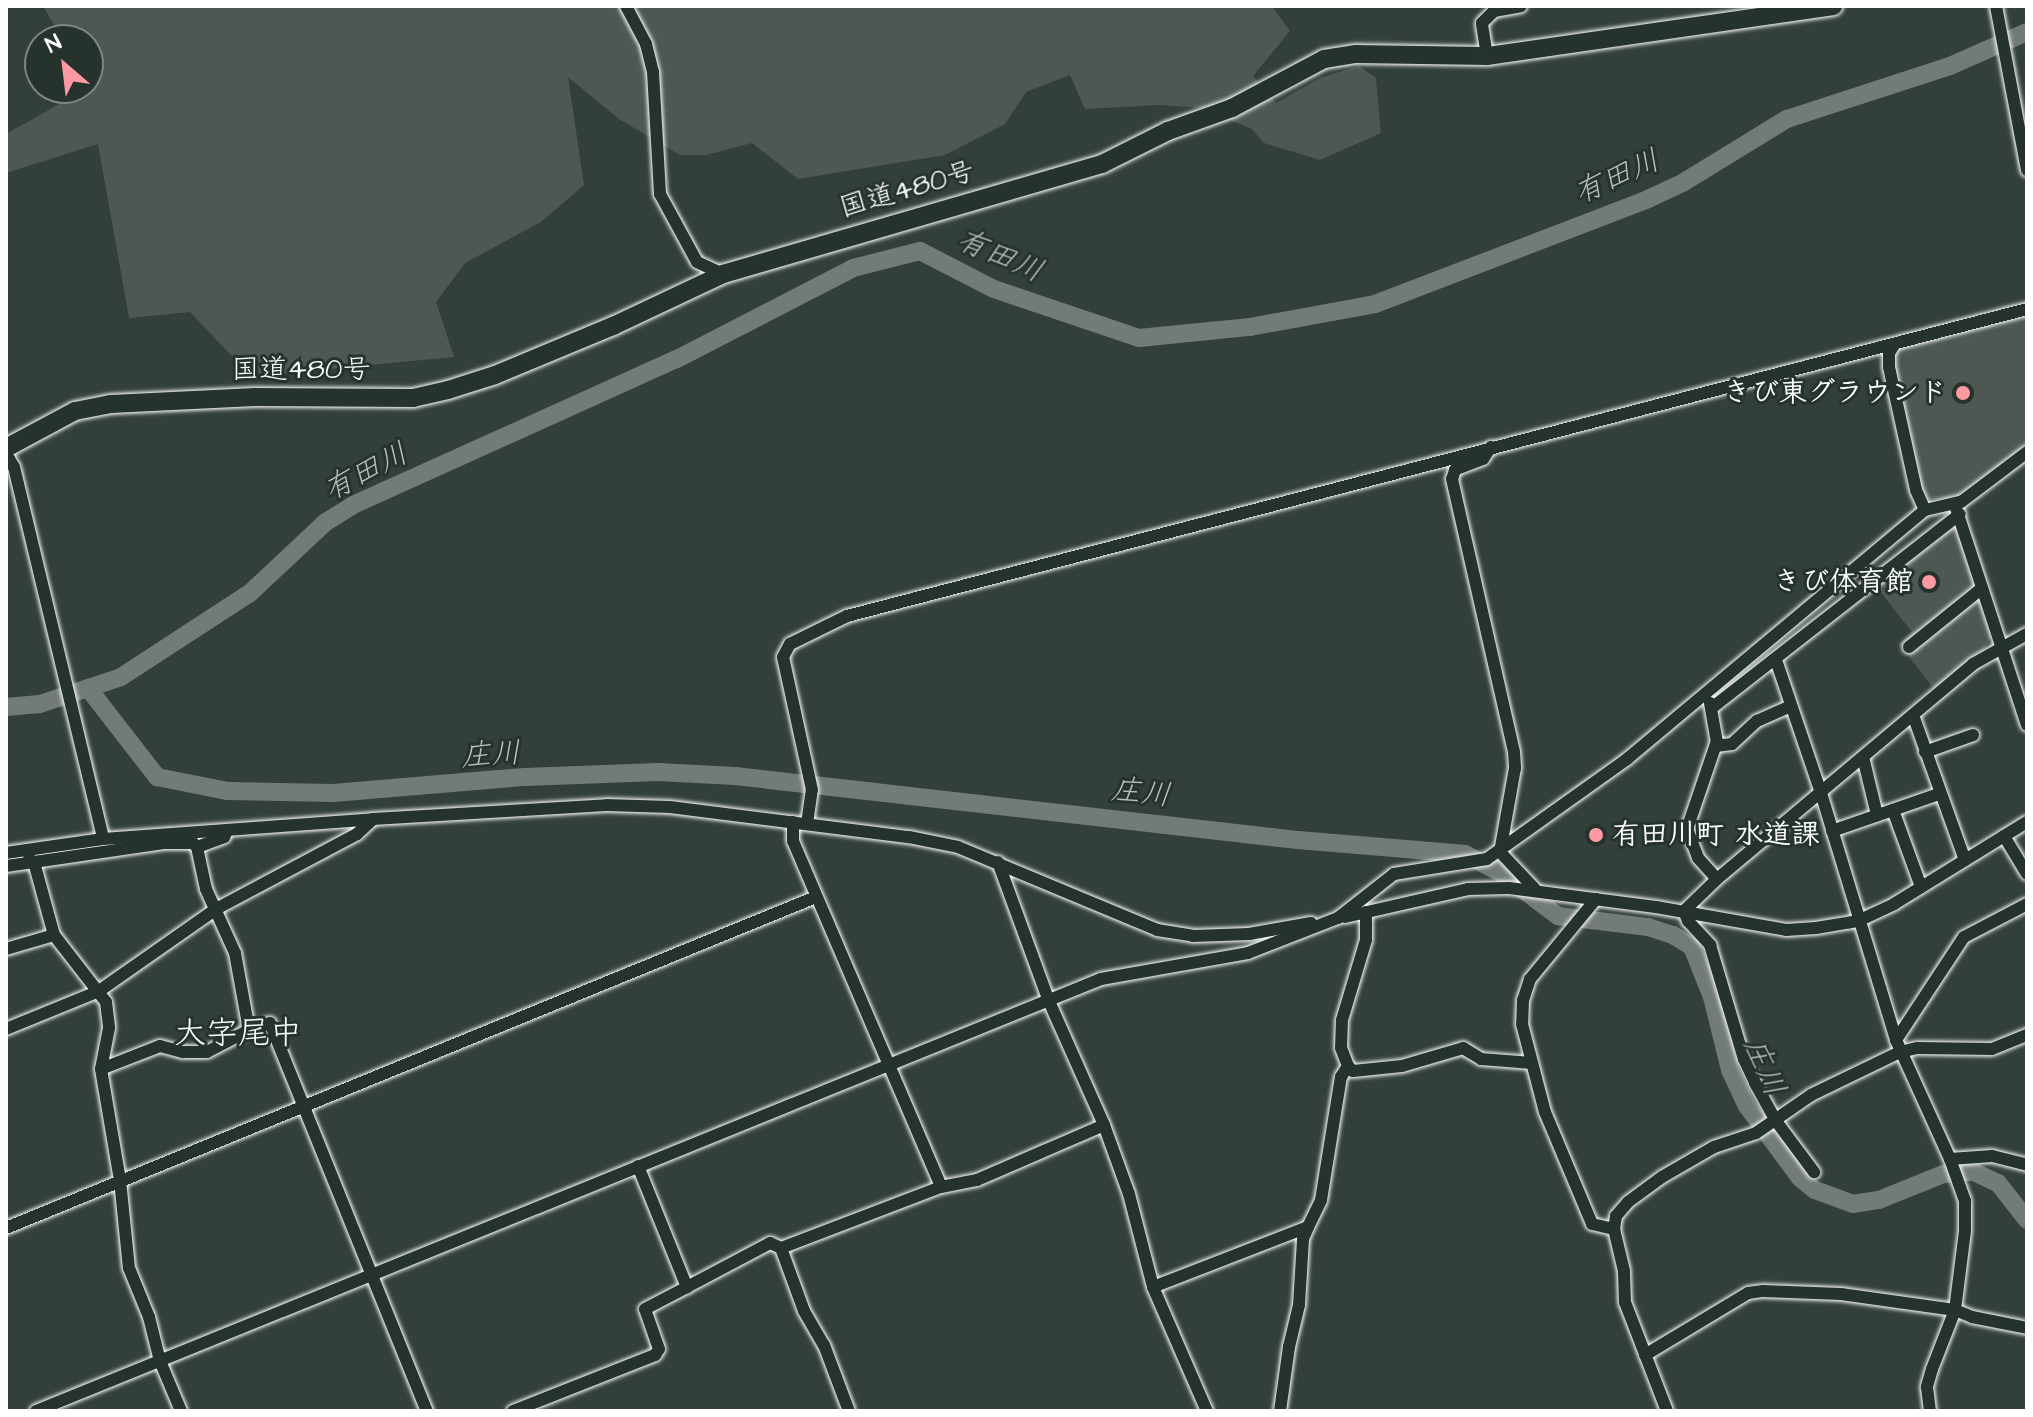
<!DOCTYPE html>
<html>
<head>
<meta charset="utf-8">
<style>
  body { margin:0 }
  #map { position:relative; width:2033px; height:1417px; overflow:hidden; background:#333f3a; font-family:"Architects Daughter","Klee One",sans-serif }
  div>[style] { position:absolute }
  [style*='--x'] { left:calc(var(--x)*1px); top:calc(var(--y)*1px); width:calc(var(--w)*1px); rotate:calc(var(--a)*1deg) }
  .green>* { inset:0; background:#4d5853 }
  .river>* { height:18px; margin:-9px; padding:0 9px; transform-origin:9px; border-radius:9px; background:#737b78 }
  .roads { filter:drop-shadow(0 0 2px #fff) drop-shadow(0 0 2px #fff) }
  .minor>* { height:12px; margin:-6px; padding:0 6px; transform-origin:6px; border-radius:6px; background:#26332d }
  .highway>* { height:18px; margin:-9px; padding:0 9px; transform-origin:9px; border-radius:9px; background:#26332d }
  .dots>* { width:22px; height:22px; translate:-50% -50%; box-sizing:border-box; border:4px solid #26332d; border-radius:50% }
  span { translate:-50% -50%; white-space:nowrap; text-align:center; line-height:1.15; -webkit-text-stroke:6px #26332d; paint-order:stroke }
  .street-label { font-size:28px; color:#fff }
  .poi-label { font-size:28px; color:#fff; font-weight:700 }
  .right { translate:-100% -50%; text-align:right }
  .left { translate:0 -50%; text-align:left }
  .water-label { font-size:30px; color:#b9bdbc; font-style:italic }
  .quarter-label { font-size:32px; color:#fff }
  .frame { position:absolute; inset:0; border:8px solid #fff; pointer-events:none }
  .north { position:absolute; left:24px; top:24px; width:80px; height:80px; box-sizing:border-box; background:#26332d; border:2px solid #7d8581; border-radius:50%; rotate:332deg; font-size:22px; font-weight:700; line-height:32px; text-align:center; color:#fff }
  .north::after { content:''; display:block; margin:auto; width:28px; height:36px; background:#ff9aa2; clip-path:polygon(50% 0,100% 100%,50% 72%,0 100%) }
</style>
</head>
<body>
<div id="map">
  <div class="green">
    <i style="clip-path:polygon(43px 6px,1272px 6px,1290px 31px,1253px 76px,1276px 103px,1320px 78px,1359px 66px,1376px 78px,1381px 133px,1320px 160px,1264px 143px,1252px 129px,1202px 108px,1159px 105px,1085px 109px,1070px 75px,1026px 92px,1005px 124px,945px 155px,798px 179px,752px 143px,706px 155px,680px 155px,619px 119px,568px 77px,584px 185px,541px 222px,465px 263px,436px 302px,454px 357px,251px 376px,190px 312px,129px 318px,98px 144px,6px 173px,6px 134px,88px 88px,88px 40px,63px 40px)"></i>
    <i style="clip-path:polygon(2027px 313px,2027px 448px,1961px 499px,1929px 499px,1920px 491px,1893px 359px,1895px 352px,1900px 348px)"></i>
    <i style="clip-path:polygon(1947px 525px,1957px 527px,1991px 637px,1982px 652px,1935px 690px,1899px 644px,1912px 632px,1875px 585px)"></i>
  </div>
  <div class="river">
    <i style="--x:88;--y:688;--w:113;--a:52.2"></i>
    <i style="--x:157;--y:777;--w:71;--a:11.3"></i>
    <i style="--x:227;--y:791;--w:106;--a:1.1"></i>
    <i style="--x:333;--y:793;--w:193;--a:-4.8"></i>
    <i style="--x:525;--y:777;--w:133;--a:-2.2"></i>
    <i style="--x:658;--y:772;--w:77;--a:3"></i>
    <i style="--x:735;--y:776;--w:567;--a:6.49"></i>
    <i style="--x:1298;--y:840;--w:168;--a:4.8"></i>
    <i style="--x:1465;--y:854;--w:38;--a:28"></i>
    <i style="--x:1499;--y:872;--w:74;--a:36.7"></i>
    <i style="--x:1558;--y:916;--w:91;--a:7"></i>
    <i style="--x:1648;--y:927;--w:26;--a:18"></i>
    <i style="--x:1673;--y:935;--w:22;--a:32"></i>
    <i style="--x:1692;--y:947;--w:54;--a:68.2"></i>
    <i style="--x:1712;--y:997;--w:75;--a:76.1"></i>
    <i style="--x:1730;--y:1070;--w:40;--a:65"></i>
    <i style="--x:1747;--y:1106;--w:89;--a:53.6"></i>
    <i style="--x:1800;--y:1178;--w:19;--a:39"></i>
    <i style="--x:1815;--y:1190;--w:40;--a:20.2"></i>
    <i style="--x:1853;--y:1204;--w:26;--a:-9"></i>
    <i style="--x:1879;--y:1200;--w:69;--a:-22.1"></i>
    <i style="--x:1943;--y:1174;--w:31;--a:-4"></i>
    <i style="--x:1974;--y:1172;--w:26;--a:25"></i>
    <i style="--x:1998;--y:1183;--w:47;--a:51.9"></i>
    <i style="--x:6;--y:707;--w:34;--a:-5"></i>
    <i style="--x:40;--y:704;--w:85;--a:-18.4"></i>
    <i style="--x:121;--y:677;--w:154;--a:-33.1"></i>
    <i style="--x:250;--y:593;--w:104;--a:-43.1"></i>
    <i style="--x:326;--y:522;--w:32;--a:-32"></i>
    <i style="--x:353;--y:505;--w:355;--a:-24.3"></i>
    <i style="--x:677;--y:359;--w:198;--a:-27.3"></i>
    <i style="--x:853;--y:268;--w:69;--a:-14.2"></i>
    <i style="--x:920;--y:251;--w:83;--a:27.2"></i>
    <i style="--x:994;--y:289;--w:153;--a:18.7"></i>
    <i style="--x:1139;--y:338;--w:112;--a:-5.7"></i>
    <i style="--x:1250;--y:327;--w:127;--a:-10.4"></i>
    <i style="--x:1375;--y:304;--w:292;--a:-21"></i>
    <i style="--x:1648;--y:199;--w:40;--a:-25"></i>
    <i style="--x:1684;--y:182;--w:121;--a:-31.5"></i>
    <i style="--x:1787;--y:119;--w:171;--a:-18"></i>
    <i style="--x:1950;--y:66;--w:84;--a:-23.8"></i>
  </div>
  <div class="roads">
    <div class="minor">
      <i style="--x:626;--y:6;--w:43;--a:62.2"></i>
      <i style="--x:646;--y:44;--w:29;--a:76"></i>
      <i style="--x:653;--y:72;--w:122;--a:86.7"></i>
      <i style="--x:660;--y:194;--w:77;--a:61.4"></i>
      <i style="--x:697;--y:262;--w:29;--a:25"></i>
      <i style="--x:1996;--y:6;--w:167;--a:79.3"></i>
      <i style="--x:1487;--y:56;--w:33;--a:-99"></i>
      <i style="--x:1482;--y:23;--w:17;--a:-45"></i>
      <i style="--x:1494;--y:11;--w:27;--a:-10"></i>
      <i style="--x:1894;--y:345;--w:9;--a:122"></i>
      <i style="--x:1889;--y:353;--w:14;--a:90"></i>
      <i style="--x:1889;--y:367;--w:126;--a:77.6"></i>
      <i style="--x:1916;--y:490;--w:22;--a:66"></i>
      <i style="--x:1925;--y:510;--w:37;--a:-13"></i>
      <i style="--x:1961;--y:502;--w:83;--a:-37.1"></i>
      <i style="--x:1491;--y:447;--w:14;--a:124"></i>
      <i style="--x:1483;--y:459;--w:30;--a:159"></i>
      <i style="--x:1455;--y:470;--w:9;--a:108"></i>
      <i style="--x:1452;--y:479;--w:280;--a:77.2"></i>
      <i style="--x:1514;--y:752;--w:16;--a:86"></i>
      <i style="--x:1515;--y:768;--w:85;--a:100.1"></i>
      <i style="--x:1500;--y:852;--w:51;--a:46.6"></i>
      <i style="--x:6;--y:461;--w:4;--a:-34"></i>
      <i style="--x:9;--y:459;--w:9;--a:58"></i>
      <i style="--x:14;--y:467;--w:382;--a:76.5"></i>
      <i style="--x:1956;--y:508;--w:228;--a:71.9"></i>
      <i style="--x:1909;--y:647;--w:94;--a:-38.9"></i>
      <i style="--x:1776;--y:660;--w:140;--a:71.3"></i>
      <i style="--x:1821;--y:793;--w:258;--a:73.1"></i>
      <i style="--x:1896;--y:1040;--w:131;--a:65.6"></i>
      <i style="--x:1950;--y:1159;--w:45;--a:70.3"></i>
      <i style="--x:1965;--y:1201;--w:30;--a:90"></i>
      <i style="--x:1965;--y:1231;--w:80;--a:97.2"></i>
      <i style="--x:1955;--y:1310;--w:63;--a:111.3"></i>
      <i style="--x:1932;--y:1369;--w:19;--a:106"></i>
      <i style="--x:1927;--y:1387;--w:24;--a:83"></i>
      <i style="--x:1710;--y:703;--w:39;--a:80"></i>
      <i style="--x:1717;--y:741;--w:93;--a:108.8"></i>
      <i style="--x:1687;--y:829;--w:31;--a:69"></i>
      <i style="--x:1698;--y:858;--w:28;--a:48"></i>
      <i style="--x:1713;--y:707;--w:313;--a:-38"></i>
      <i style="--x:1913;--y:715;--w:154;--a:70.3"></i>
      <i style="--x:1716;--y:746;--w:16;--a:-7"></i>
      <i style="--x:1732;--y:744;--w:34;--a:-43"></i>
      <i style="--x:1757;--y:721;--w:37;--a:-24"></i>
      <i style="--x:1925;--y:752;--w:51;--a:-19.5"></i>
      <i style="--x:1863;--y:757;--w:60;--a:76.4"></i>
      <i style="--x:1893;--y:810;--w:82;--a:70"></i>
      <i style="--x:793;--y:822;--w:19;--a:90"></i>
      <i style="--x:793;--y:841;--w:376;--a:66.8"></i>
      <i style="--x:807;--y:824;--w:34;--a:-82"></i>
      <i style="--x:812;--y:790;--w:136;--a:-102.3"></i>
      <i style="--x:783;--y:657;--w:15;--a:-62"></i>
      <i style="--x:790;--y:644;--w:64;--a:-26.2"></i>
      <i style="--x:847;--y:616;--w:1219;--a:-14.58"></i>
      <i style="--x:1832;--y:831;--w:113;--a:-19.1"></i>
      <i style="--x:2004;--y:836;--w:44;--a:58.8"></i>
      <i style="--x:6;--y:853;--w:98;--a:-8.2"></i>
      <i style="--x:103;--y:839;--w:271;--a:-4.2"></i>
      <i style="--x:373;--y:819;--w:234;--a:-3.4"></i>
      <i style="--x:607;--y:805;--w:63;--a:1.8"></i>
      <i style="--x:670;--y:807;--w:241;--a:7.2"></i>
      <i style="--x:909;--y:837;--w:50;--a:11.5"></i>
      <i style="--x:958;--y:847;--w:216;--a:22.6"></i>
      <i style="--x:1157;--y:930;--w:36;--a:9"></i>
      <i style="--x:1193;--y:936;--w:56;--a:-2"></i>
      <i style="--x:1249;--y:934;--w:63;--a:-10.1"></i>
      <i style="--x:29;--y:859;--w:6;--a:31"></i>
      <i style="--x:34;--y:862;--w:131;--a:-8.3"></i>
      <i style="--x:164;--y:843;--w:29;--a:0"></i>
      <i style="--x:193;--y:843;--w:6;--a:45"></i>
      <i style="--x:998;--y:862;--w:146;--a:69.9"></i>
      <i style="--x:1048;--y:999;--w:138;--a:66"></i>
      <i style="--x:1104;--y:1125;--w:73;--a:70.1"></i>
      <i style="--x:1129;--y:1194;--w:96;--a:75.5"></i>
      <i style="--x:1153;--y:1287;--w:135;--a:66.5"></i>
      <i style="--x:6;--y:866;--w:28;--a:-8"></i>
      <i style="--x:34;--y:862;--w:76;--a:74.7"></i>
      <i style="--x:54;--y:935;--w:85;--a:52.2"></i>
      <i style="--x:106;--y:1002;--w:26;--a:83"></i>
      <i style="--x:109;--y:1028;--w:42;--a:101"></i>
      <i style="--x:101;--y:1069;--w:113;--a:80.3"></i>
      <i style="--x:120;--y:1180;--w:88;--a:84.2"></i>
      <i style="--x:129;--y:1268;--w:53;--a:67.8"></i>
      <i style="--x:149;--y:1317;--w:45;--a:76"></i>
      <i style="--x:160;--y:1361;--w:54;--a:67.2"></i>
      <i style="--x:1596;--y:899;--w:104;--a:129.5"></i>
      <i style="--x:1530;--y:979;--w:22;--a:108"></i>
      <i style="--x:1523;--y:1000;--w:24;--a:92"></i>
      <i style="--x:1522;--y:1024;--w:91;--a:75.4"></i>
      <i style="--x:1545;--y:1112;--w:121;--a:67.2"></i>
      <i style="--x:1592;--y:1224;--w:23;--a:13"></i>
      <i style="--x:1684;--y:911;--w:46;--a:-44.1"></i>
      <i style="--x:1717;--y:879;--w:334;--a:-40"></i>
      <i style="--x:1973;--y:664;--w:62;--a:-29.1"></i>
      <i style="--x:1684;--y:911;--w:11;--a:68"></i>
      <i style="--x:1688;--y:921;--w:33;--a:47"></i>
      <i style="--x:1710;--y:945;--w:119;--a:73.4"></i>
      <i style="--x:1744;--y:1059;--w:26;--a:65"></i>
      <i style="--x:1755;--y:1083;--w:43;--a:61.1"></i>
      <i style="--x:1776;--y:1121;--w:64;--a:53.3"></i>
      <i style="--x:1345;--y:917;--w:126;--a:-12.8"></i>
      <i style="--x:1468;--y:889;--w:41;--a:-1.4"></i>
      <i style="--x:1509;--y:888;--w:148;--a:7.4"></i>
      <i style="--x:1656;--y:907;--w:132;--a:10"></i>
      <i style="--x:1786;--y:930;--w:30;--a:-4"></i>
      <i style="--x:1816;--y:928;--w:43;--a:-9.5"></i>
      <i style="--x:1858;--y:921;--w:40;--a:-25"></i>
      <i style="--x:1894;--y:904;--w:156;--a:-31.7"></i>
      <i style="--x:6;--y:949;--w:50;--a:-16.3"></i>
      <i style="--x:6;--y:1029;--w:100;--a:-22.2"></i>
      <i style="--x:99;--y:991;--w:143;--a:-35"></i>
      <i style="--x:216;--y:909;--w:160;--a:-28"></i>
      <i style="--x:357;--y:834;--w:22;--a:-43"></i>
      <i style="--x:249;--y:1030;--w:22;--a:-18"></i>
      <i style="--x:270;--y:1023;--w:419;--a:68"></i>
      <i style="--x:1896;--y:1040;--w:123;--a:-56.6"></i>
      <i style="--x:1964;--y:937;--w:71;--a:-27.6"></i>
      <i style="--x:1348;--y:1066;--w:7;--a:45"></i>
      <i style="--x:1353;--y:1071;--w:49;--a:-5.8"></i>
      <i style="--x:1402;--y:1066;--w:64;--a:-16.4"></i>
      <i style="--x:1463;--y:1048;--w:21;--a:31"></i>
      <i style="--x:1481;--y:1059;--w:51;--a:4.5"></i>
      <i style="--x:101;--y:1069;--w:63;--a:-21.3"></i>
      <i style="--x:160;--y:1046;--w:24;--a:15"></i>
      <i style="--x:183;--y:1052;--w:24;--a:0"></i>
      <i style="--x:207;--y:1052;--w:47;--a:-27.6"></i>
      <i style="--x:249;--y:1030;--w:78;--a:-100.3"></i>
      <i style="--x:235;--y:953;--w:70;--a:-114.4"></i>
      <i style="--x:206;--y:889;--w:43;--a:-102.1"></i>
      <i style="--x:197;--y:847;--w:29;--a:-20"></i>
      <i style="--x:224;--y:837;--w:7;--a:-63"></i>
      <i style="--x:1950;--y:1159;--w:42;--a:-4.1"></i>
      <i style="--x:1992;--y:1156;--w:36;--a:14"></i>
      <i style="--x:638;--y:1166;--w:131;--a:68"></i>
      <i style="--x:687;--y:1287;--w:94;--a:-27.9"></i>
      <i style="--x:770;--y:1243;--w:12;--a:24"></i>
      <i style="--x:781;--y:1248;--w:67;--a:69.9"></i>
      <i style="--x:804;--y:1311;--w:39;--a:60"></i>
      <i style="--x:824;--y:1345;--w:71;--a:69.3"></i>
      <i style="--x:6;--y:1228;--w:875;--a:-22.23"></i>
      <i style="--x:781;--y:1248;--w:171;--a:-20.9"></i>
      <i style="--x:941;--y:1187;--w:37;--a:-11"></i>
      <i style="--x:977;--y:1180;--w:138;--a:-23.4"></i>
      <i style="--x:1153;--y:1287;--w:166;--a:-21.2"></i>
      <i style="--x:1308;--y:1227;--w:30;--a:-64"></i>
      <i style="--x:1321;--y:1200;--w:125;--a:-80.8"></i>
      <i style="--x:1341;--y:1077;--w:13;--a:-58"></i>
      <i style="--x:1348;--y:1066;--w:19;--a:-111"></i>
      <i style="--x:1341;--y:1048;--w:28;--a:-88"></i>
      <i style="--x:1342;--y:1020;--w:84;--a:-73.3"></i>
      <i style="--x:1366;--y:940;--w:28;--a:-90"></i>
      <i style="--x:1645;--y:1355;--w:120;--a:-31"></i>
      <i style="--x:1748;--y:1293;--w:15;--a:-8"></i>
      <i style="--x:1763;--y:1291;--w:78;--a:2.2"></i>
      <i style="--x:1841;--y:1294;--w:115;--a:8"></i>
      <i style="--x:1955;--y:1310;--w:18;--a:22"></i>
      <i style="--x:1972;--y:1317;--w:56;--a:11.3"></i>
      <i style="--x:36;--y:1411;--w:1149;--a:-22.08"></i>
      <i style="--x:1101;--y:979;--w:149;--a:-10"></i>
      <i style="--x:1248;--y:953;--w:97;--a:-21.3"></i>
      <i style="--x:1338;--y:918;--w:71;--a:-38.2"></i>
      <i style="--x:1394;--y:874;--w:94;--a:-9.2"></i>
      <i style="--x:1487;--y:859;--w:172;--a:-35.5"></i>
      <i style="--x:1627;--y:759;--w:388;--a:-39.9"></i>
      <i style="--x:513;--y:1411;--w:153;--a:-21.5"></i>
      <i style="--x:655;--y:1355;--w:7;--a:-56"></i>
      <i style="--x:659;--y:1349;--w:42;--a:-109.3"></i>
      <i style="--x:645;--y:1309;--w:47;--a:-27.6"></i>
      <i style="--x:1280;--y:1411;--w:65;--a:-82"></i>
      <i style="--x:1289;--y:1347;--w:43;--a:-76.6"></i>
      <i style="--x:1299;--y:1305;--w:66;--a:-86.5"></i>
      <i style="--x:1303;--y:1239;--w:13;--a:-67"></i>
      <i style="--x:1667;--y:1411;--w:117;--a:-111.1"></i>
      <i style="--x:1625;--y:1302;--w:31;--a:-92"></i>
      <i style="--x:1624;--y:1271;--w:43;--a:-103.4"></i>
      <i style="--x:1614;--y:1229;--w:13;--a:-81"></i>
      <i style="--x:1616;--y:1216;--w:18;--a:-49"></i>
      <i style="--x:1628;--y:1202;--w:42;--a:-36.3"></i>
      <i style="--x:1662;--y:1177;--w:60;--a:-30"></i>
      <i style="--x:1714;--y:1147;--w:44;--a:-18.4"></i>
      <i style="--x:1756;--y:1133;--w:67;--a:-34.6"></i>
      <i style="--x:1811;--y:1095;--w:99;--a:-25.8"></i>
      <i style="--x:1900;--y:1052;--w:18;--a:-13"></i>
      <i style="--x:1918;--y:1048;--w:74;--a:0.8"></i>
      <i style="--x:1992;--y:1049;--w:38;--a:-22"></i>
    </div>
    <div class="highway">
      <i style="--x:6;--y:448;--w:78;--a:-28.2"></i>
      <i style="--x:75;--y:411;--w:37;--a:-11"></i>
      <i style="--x:111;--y:404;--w:144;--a:-2.8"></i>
      <i style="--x:255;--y:397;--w:158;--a:0.4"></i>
      <i style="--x:413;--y:398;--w:36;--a:-13"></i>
      <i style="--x:448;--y:390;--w:49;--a:-17.7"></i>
      <i style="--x:495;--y:375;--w:128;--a:-22.6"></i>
      <i style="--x:613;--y:326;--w:122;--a:-25.3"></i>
      <i style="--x:723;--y:274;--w:395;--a:-16.2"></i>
      <i style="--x:1102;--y:164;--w:74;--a:-26.6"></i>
      <i style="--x:1168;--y:131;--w:68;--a:-19.8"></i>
      <i style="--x:1232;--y:108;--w:104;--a:-28"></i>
      <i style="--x:1324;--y:59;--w:31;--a:-9"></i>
      <i style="--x:1355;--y:54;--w:132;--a:0.9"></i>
      <i style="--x:1487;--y:56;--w:350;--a:-8.2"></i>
    </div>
  </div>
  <div class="dots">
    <i style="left:1963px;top:393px;background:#ff9aa2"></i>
    <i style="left:1929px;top:582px;background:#ff9aa2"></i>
    <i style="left:1596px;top:835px;background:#ff9aa2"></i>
  </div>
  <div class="street-label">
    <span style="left:907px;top:190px;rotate:-16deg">国道480号</span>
    <span style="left:301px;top:370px">国道480号</span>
  </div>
  <div class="poi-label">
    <span class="right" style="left:1947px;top:393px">きび東グラウンド</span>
    <span class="right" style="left:1913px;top:582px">きび体育館</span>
    <span class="left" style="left:1612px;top:835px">有田川町 水道課</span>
  </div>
  <div class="water-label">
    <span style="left:1617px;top:177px;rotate:-24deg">有田川</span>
    <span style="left:1000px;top:256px;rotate:23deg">有田川</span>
    <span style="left:366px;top:472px;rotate:-27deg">有田川</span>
    <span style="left:491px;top:755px;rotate:-4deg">庄川</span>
    <span style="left:1141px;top:793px;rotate:6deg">庄川</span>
    <span style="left:1764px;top:1067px;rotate:66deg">庄川</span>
  </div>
  <div class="quarter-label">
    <span style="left:238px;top:1034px">大字尾中</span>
  </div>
  <div class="frame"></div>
  <div class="north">N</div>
</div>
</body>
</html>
